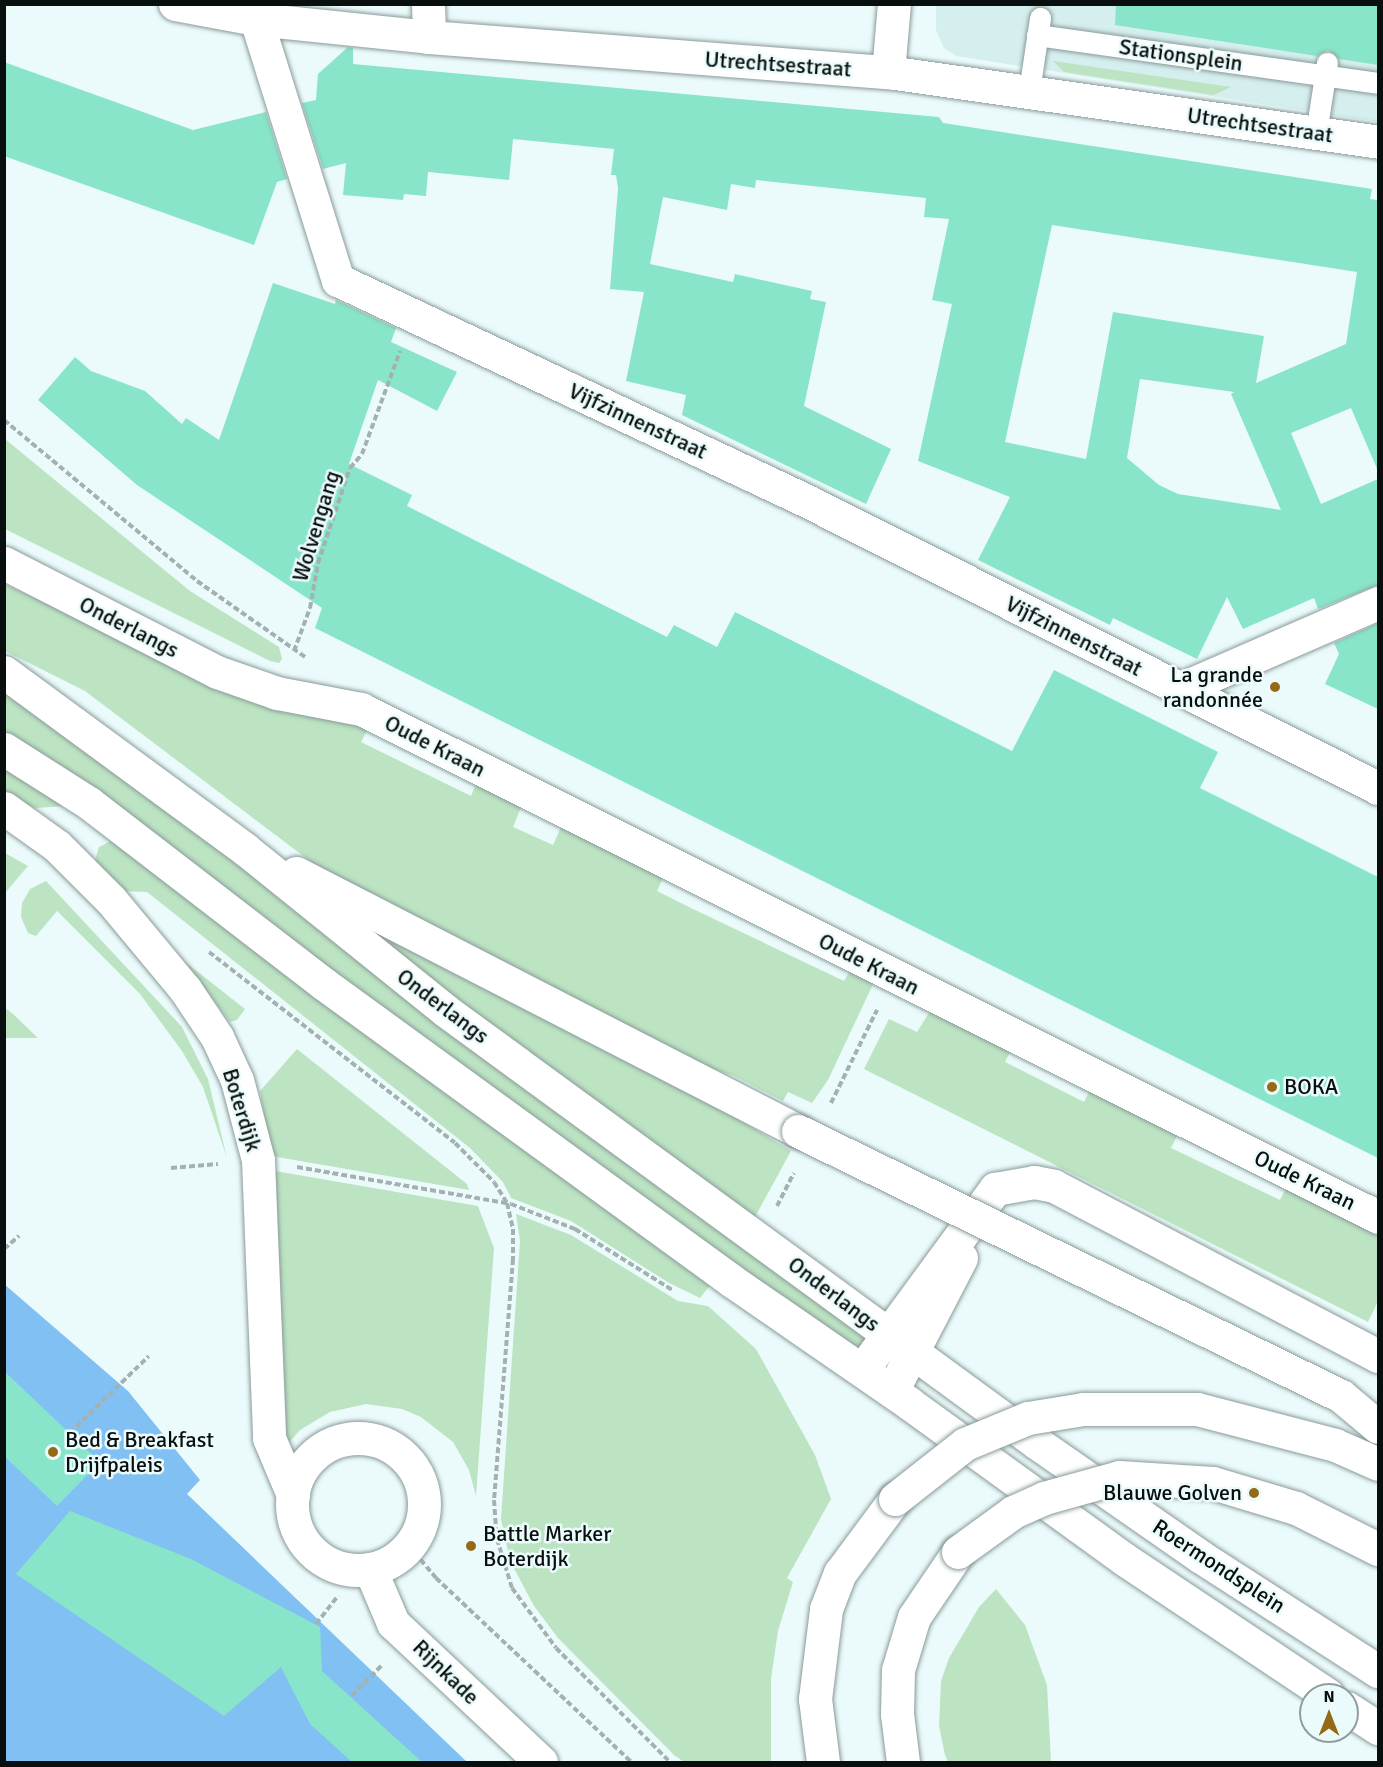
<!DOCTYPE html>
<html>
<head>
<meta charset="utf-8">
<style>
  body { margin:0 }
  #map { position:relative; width:1383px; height:1767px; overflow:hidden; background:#ebfbfb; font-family:Signika,sans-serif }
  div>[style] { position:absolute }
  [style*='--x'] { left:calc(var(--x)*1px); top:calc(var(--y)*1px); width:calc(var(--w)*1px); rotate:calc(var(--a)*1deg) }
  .built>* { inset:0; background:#d5eeee }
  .green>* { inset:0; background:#bce4c2 }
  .water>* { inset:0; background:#80c0f2 }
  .building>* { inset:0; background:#89e5c9 }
  .path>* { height:4px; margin-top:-2px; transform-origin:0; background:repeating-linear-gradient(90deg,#a4b1b1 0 6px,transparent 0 9px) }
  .roads { filter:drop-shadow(0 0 2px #8a9a9a) drop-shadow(0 0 2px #8a9a9a) }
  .lane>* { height:21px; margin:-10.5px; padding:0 10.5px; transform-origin:10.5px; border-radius:10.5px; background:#fff }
  .street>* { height:33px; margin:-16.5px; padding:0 16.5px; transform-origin:16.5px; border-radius:16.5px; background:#fff }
  .street>.ring { margin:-16.5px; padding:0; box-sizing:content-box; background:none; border:33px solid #fff; border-radius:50% }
  .secondary>* { height:33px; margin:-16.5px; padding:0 16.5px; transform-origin:16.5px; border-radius:16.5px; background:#fff }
  .primary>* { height:33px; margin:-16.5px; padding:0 16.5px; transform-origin:16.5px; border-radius:16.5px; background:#fff }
  .bridges { filter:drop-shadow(0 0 2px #8a9a9a) drop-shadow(0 0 2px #8a9a9a) }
  .primary-bridge>* { height:33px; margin:-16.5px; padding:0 16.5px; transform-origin:16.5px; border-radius:16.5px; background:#fff }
  .dots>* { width:16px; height:16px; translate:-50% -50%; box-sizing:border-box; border:3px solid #ebfbfb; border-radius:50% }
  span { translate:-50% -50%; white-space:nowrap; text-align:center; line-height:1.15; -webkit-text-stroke:5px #ebfbfb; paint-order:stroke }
  .street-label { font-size:22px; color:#090e0e }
  .poi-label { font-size:22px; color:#090e0e }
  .right { translate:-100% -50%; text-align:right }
  .left { translate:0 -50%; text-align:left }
  .frame { position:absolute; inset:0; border:6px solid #090e0e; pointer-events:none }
  .north { position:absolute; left:1299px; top:1683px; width:60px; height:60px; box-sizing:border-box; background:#ebfbfb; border:2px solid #919c9c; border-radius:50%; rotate:0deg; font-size:16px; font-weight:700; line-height:24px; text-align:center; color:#090e0e }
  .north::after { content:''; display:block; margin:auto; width:21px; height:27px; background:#956a16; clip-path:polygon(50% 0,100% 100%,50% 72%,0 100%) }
</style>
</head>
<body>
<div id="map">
  <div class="built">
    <i style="clip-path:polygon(936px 5px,1378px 5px,1378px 122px,956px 56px,944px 48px,936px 30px)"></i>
  </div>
  <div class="green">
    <i style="clip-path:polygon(1053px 61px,1231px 87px,1214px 95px,1064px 72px)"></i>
    <i style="clip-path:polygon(5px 439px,190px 591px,279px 647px,282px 659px,279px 663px,270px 661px,5px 529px)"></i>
    <i style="clip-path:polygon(4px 584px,107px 631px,368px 729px,361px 742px,471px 796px,477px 781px,522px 805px,513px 827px,553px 845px,563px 823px,665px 874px,657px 891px,693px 909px,844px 981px,851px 969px,875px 980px,828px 1080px,812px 1103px,788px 1092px,783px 1101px,734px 1076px,678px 1057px,322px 870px,85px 691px,5px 651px)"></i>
    <i style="clip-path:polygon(4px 686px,476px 1047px,865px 1334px,864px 1347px,842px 1343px,5px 735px)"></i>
    <i style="clip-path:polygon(4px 762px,64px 806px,36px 808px,17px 800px,5px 791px)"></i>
    <i style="clip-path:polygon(111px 841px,711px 1284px,700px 1298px,669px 1283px,571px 1221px,511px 1198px,503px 1182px,470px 1148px,147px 892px,117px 891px,95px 860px,99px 847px)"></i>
    <i style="clip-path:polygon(5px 853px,28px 866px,5px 893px)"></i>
    <i style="clip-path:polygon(46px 881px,182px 1027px,208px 1079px,227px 1158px,203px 1087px,182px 1051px,140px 994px,57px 911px,36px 936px,28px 933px,21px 917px,22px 903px,30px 889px)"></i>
    <i style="clip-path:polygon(388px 939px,671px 1079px,791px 1151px,755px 1217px,385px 949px)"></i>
    <i style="clip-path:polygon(184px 961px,245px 1009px,237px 1020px,230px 1022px)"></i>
    <i style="clip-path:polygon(5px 1008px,12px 1013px,38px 1038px,5px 1038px)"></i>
    <i style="clip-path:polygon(932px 1008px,1012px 1048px,1005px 1062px,1084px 1102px,1091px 1088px,1179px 1132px,1171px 1148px,1280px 1200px,1287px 1186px,1378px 1231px,1378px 1301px,1368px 1322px,864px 1069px,889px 1019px,917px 1032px)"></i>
    <i style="clip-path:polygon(297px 1049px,467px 1184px,469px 1190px,271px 1156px,260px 1091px)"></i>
    <i style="clip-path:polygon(275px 1171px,478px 1206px,494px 1248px,476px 1496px,469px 1470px,453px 1442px,421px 1417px,402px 1409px,366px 1404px,330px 1412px,300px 1430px,286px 1446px)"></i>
    <i style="clip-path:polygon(516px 1214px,571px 1235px,678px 1301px,708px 1306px,756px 1349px,815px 1455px,831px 1499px,787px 1578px,793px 1582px,778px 1631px,771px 1679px,771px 1762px,684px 1762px,674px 1755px,558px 1638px,534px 1606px,510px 1561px,501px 1519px,520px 1241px)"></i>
    <i style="clip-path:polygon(996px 1589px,1025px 1625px,1047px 1685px,1051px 1762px,948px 1762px,945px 1755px,939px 1726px,941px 1681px,949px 1658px,979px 1607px)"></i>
  </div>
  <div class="water">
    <i style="clip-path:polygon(4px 1284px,128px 1391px,200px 1480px,187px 1494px,467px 1762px,5px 1762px)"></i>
  </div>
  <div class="building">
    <i style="clip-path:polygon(1116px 4px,1378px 4px,1378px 65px,1339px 59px,1328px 50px,1317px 56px,1115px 25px)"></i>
    <i style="clip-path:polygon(evenodd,348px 47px,353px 48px,353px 64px,939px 117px,943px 123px,1372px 189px,1370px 199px,1378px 200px,1378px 471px,1351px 408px,1291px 433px,1321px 504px,1378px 479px,1378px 585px,1318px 609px,1314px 598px,1243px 629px,1227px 597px,1197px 659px,1113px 618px,1110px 625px,978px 560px,1010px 497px,918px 461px,952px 304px,932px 300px,949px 219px,924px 217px,926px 198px,756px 180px,755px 188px,731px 184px,727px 210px,663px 197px,650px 264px,733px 282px,735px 274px,812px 291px,810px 299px,826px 302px,804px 406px,891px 449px,866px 504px,682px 415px,686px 395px,626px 381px,644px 292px,610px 289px,618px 188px,616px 175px,611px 175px,614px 149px,513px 139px,509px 180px,428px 172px,426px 196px,404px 194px,403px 200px,343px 195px,346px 163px,323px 169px,302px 103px,316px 100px,318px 74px,348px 47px,1052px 225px,1357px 272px,1346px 344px,1256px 383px,1264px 336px,1113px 312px,1086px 459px,1005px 442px,1052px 225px,348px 47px,1140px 379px,1234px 392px,1231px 394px,1281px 510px,1178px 494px,1159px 485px,1127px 458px,1140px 379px)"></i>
    <i style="clip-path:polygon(4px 62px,193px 130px,266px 112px,287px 179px,277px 182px,254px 245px,4px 156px)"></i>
    <i style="clip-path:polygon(273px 283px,335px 304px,336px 300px,396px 328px,391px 342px,457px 372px,437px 411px,378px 380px,349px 464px,412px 495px,407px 506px,667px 637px,674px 625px,717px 647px,735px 612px,1012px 751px,1054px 670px,1218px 752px,1200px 788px,1378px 877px,1378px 1158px,315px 628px,322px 608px,137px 485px,38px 400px,75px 357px,91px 371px,145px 391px,182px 424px,186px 418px,219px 440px)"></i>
    <i style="clip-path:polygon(1378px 623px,1378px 709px,1325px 684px,1339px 654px,1334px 643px)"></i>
    <i style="clip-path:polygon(4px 1371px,100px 1462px,57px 1506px,4px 1456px)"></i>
    <i style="clip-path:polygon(70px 1511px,191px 1559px,320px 1627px,322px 1671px,422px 1762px,352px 1762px,310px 1724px,281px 1667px,224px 1716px,16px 1574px)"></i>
  </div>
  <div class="path">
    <i style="--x:4;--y:420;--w:251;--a:39.8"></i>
    <i style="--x:197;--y:581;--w:132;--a:35.1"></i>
    <i style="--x:294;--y:651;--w:46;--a:-69.6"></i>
    <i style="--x:310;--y:608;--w:46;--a:-79.9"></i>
    <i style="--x:318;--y:563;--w:100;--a:-71.4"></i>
    <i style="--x:350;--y:468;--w:18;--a:-49"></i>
    <i style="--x:362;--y:454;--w:110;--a:-69.7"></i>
    <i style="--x:209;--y:952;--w:311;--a:37.8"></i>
    <i style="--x:455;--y:1143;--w:55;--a:45"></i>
    <i style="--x:494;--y:1182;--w:25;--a:58"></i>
    <i style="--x:507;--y:1203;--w:27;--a:77"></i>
    <i style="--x:513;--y:1229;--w:30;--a:90"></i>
    <i style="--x:513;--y:1259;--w:242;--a:94.5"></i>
    <i style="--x:494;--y:1500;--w:39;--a:86"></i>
    <i style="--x:497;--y:1539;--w:51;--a:73"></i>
    <i style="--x:512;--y:1588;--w:74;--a:53.7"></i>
    <i style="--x:556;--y:1648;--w:161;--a:45"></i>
    <i style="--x:831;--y:1103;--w:104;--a:-63.7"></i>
    <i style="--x:297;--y:1167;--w:217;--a:9.8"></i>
    <i style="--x:511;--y:1204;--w:69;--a:21.3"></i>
    <i style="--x:575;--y:1229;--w:117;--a:32.1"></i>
    <i style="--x:171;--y:1168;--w:47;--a:-4.9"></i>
    <i style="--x:777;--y:1206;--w:37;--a:-63"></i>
    <i style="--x:4;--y:1249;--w:20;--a:-41"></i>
    <i style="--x:70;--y:1433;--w:110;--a:-44.3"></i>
    <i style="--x:409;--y:1546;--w:42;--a:49.8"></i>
    <i style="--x:436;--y:1578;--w:268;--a:43.3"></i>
    <i style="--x:316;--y:1624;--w:36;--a:-52"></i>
    <i style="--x:352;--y:1696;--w:42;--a:-46"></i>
  </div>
  <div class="roads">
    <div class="lane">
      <i style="--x:1037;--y:35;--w:344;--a:8"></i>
      <i style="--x:1029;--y:91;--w:74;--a:-81.4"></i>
      <i style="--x:1316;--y:133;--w:71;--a:-81.1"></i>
    </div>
    <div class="street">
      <i style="--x:428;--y:4;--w:33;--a:88"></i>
      <i style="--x:256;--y:19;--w:274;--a:72.6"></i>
      <i style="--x:338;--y:280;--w:518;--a:25.23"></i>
      <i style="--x:807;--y:501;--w:639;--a:26.69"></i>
      <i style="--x:888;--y:72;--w:68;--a:-85"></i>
      <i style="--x:4;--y:563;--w:239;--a:27.1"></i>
      <i style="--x:217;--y:672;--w:64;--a:19.3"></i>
      <i style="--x:277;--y:693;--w:86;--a:10.8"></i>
      <i style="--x:361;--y:709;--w:1137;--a:26.54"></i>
      <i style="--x:1180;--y:689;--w:216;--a:-23.5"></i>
      <i style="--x:4;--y:808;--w:65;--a:35.6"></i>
      <i style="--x:57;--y:846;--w:76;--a:45"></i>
      <i style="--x:111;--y:900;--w:116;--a:50.3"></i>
      <i style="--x:185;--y:989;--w:58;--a:56.3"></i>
      <i style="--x:217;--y:1037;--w:47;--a:65.1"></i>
      <i style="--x:237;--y:1080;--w:83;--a:75.3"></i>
      <i style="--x:258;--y:1160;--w:278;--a:87.7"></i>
      <i style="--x:269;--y:1438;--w:62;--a:67.2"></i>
      <i style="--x:862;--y:1370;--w:225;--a:-53.7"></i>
      <i style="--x:995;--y:1189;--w:40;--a:-10"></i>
      <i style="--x:1034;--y:1182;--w:20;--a:11"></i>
      <i style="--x:1054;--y:1186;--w:366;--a:27.7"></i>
      <i style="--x:892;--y:1391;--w:150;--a:-62.6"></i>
      <i class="ring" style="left:292px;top:1438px;width:99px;height:99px"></i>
      <i style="--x:370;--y:1569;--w:59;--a:66.9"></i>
      <i style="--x:393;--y:1623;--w:203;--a:43.2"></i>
    </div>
    <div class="secondary">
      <i style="--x:175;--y:4;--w:82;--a:10.5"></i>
      <i style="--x:256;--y:19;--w:174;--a:5.9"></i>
      <i style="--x:429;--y:37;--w:460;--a:4.4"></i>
      <i style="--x:888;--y:72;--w:495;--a:8.1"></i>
    </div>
    <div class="primary">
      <i style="--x:4;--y:672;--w:300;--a:36.3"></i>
      <i style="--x:246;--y:850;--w:257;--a:38.8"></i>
      <i style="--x:446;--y:1011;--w:732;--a:36.17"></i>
      <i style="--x:1037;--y:1443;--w:200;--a:34.8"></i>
      <i style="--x:1201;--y:1557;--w:211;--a:32.8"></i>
      <i style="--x:4;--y:749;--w:101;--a:32.4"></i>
      <i style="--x:89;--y:803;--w:297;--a:37.6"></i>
      <i style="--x:324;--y:984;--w:505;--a:36.05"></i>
      <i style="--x:732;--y:1281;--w:216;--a:34.6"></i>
      <i style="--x:910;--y:1404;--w:264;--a:35.9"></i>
      <i style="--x:1124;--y:1559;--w:245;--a:33.7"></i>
      <i style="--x:296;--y:873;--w:564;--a:27.2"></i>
      <i style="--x:1347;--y:1708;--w:37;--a:33"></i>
      <i style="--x:823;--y:1762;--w:64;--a:-97.2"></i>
      <i style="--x:815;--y:1699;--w:91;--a:-83"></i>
      <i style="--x:826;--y:1609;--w:39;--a:-69"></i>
      <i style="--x:840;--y:1573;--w:92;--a:-53.4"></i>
      <i style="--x:903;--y:1762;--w:48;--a:-97.1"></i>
      <i style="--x:897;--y:1714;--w:44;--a:-88.7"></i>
      <i style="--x:898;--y:1670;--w:55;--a:-73.2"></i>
      <i style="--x:914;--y:1617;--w:78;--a:-55.9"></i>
    </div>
  </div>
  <div class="bridges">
    <div class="primary-bridge">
      <i style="--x:798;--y:1131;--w:604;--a:26.01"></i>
      <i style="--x:1341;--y:1396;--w:48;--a:40"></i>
      <i style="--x:895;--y:1499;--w:89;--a:-38.2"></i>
      <i style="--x:965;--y:1444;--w:68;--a:-22.4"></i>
      <i style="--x:1028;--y:1418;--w:56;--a:-9.3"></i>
      <i style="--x:1083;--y:1409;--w:114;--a:0"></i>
      <i style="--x:1197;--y:1409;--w:143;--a:14.6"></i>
      <i style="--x:1335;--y:1445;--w:47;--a:23.8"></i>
      <i style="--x:958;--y:1552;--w:68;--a:-36"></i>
      <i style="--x:1013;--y:1512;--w:34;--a:-24"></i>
      <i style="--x:1044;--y:1498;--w:78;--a:-15.6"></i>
      <i style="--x:1119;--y:1477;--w:94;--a:3.7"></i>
      <i style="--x:1213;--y:1483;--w:87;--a:16.8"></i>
      <i style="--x:1296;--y:1508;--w:92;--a:26.6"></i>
    </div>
  </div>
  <div class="dots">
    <i style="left:1275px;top:687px;background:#956a16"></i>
    <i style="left:1272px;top:1087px;background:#956a16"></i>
    <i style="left:53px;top:1452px;background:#956a16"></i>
    <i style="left:1254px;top:1493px;background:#956a16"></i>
    <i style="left:471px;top:1546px;background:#956a16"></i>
  </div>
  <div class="street-label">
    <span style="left:1181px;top:55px;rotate:8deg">Stationsplein</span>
    <span style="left:778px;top:64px;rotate:4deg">Utrechtsestraat</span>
    <span style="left:1260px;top:125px;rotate:8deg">Utrechtsestraat</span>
    <span style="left:638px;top:421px;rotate:25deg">Vijfzinnenstraat</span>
    <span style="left:316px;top:526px;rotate:-73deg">Wolvengang</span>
    <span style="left:129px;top:627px;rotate:27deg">Onderlangs</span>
    <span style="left:1074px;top:636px;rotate:27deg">Vijfzinnenstraat</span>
    <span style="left:435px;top:746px;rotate:27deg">Oude Kraan</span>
    <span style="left:869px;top:964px;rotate:27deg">Oude Kraan</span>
    <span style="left:443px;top:1006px;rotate:37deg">Onderlangs</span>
    <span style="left:242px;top:1110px;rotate:73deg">Boterdijk</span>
    <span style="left:1305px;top:1180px;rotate:26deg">Oude Kraan</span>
    <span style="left:834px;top:1294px;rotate:37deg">Onderlangs</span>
    <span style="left:1219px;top:1566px;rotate:33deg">Roermondsplein</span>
    <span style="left:446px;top:1672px;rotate:44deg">Rijnkade</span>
  </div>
  <div class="poi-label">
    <span class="right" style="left:1263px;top:687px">La grande<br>randonnée</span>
    <span class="left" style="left:1284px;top:1087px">BOKA</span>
    <span class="left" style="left:65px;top:1452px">Bed &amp; Breakfast<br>Drijfpaleis</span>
    <span class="right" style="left:1242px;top:1493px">Blauwe Golven</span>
    <span class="left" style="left:483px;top:1546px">Battle Marker<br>Boterdijk</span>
  </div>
  <div class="frame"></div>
  <div class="north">N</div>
</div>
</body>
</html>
